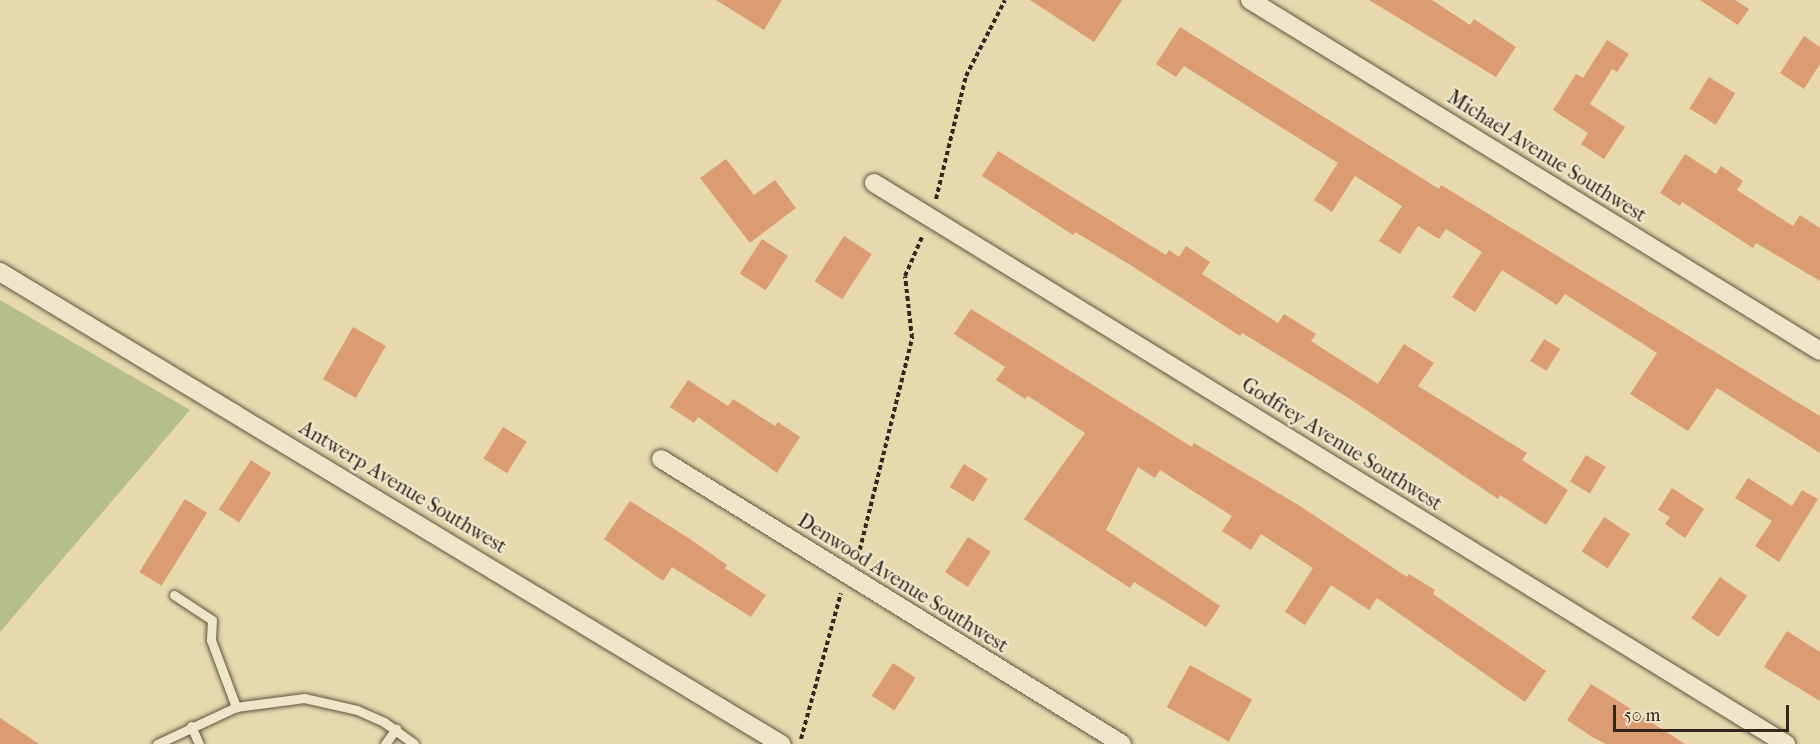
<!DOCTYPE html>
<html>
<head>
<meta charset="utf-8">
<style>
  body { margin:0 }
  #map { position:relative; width:1820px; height:744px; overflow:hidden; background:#e7d9ad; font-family:"IM FELL French Canon",serif }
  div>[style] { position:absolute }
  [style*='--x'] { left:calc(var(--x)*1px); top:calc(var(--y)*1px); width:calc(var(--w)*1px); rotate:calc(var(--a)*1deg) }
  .green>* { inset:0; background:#b6bf8a }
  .building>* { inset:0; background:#db9c72; transform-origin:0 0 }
  .path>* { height:4px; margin-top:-2px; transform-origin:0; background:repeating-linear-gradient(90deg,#32261f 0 4.5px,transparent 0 7.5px) }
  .roads { filter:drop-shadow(0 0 2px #5f5342) drop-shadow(0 0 2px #5f5342) }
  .lane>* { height:9px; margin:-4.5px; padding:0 4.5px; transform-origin:4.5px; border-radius:4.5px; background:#efe6ca }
  .street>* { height:18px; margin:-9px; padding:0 9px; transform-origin:9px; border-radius:9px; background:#efe6ca }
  span { translate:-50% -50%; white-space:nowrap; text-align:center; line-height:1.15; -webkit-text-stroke:5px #efe6ca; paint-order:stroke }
  .street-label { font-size:20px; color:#32261f }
  .scale { position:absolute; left:1613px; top:705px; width:176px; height:27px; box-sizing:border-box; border:3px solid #32261f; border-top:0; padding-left:8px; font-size:18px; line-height:21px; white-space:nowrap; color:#32261f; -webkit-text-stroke:4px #efe6ca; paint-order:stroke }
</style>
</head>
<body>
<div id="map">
  <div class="green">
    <i style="clip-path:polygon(0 300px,190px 410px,0 632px)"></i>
  </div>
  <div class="building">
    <i style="clip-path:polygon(716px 0,782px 0,764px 30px)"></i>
    <i style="clip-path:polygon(1030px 0,1122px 0,1094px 42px)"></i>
    <i style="clip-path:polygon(1369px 0,1432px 0,1470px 25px,1474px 19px,1516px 47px,1496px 77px)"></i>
    <i style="clip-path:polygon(1700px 0,1735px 0,1749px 9px,1738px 25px)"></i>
    <i style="clip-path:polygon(1180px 27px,1439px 189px,1441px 185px,1820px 416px,1820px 453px,1717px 388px,1688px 431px,1630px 394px,1657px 353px,1565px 294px,1557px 305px,1502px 270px,1475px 312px,1452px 297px,1482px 252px,1446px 229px,1439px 239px,1418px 226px,1400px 254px,1379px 241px,1402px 206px,1355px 176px,1332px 212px,1314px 200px,1338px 163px,1184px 66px,1176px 77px,1156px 64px)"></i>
    <i style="clip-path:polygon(1804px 36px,1820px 47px,1820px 64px,1804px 89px,1780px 73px)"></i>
    <i style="clip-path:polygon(1607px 40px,1629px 54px,1617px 72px,1612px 69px,1590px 104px,1625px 127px,1604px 159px,1581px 144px,1588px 133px,1553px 110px,1576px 74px,1583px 78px)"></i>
    <i style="left:1709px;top:77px;width:31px;height:37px;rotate:32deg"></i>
    <i style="clip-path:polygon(998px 151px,1166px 255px,1169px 250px,1179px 257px,1186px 246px,1210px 262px,1202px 274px,1278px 323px,1284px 314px,1316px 334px,1311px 341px,1378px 384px,1404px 344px,1434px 363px,1418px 386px,1527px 453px,1522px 460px,1568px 490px,1546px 525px,1500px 495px,1498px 499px,1350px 399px,1242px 333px,1240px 336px,1132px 266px,1075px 232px,1073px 235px,982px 176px)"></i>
    <i style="clip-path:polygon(1685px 154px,1716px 174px,1721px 166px,1743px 181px,1737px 190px,1793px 226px,1800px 215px,1820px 228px,1820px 281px,1756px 243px,1753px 248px,1682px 202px,1680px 206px,1660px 193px)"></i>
    <i style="clip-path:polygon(726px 159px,754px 195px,775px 180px,796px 208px,750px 243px,700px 178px)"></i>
    <i style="left:844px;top:236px;width:33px;height:54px;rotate:33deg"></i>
    <i style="left:762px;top:239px;width:31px;height:41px;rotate:33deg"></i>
    <i style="clip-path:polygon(971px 309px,1192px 447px,1194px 443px,1300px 506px,1407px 577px,1409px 574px,1435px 590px,1433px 594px,1546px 671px,1525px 702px,1377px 598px,1369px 610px,1331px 585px,1305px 625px,1285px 612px,1313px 568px,1261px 534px,1251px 550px,1222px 531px,1232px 516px,1160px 470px,1155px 478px,1138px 467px,1106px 530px,1220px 606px,1206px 627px,1134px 582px,1130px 588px,1024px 519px,1085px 433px,1028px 396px,1025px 399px,996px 380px,1005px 367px,954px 334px)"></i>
    <i style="left:353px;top:327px;width:38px;height:60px;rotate:30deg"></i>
    <i style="left:1544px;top:339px;width:19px;height:26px;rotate:32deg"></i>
    <i style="clip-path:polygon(688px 380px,728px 406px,733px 399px,775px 426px,778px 422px,800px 437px,777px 473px,698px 417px,694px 423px,670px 407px)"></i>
    <i style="left:503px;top:427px;width:28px;height:37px;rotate:32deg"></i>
    <i style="left:1586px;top:455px;width:23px;height:31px;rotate:31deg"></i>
    <i style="left:251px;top:460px;width:24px;height:59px;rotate:33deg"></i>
    <i style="left:964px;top:464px;width:28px;height:27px;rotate:32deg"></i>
    <i style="clip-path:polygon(1748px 478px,1792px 506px,1802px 490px,1818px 499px,1779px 562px,1755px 546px,1772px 521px,1735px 498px)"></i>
    <i style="clip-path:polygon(1672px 488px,1704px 509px,1685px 538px,1665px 524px,1670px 517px,1658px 510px)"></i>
    <i style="left:185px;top:499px;width:26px;height:86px;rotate:32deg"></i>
    <i style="clip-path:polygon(630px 501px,690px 539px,727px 565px,725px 568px,766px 595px,751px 617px,672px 567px,663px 581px,604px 539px)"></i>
    <i style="left:1604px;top:517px;width:31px;height:41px;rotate:33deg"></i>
    <i style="left:968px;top:537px;width:27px;height:42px;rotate:33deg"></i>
    <i style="left:1720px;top:577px;width:33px;height:50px;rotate:35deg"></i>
    <i style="clip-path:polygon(1787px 631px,1820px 652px,1820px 701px,1764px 667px)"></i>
    <i style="left:893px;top:663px;width:27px;height:39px;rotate:33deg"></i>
    <i style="left:1190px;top:665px;width:71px;height:48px;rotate:29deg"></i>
    <i style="clip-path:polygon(1591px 684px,1626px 706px,1685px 744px,1606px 744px,1592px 737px,1567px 720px)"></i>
    <i style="clip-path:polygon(0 718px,39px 744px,0 744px)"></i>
  </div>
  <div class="path">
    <i style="--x:936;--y:199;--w:127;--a:-76.3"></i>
    <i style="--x:966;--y:76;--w:85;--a:-62.8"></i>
    <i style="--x:858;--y:557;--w:226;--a:-76.1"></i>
    <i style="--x:912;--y:338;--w:62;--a:-96.4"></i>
    <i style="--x:905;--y:276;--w:43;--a:-66.4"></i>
    <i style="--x:801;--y:739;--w:151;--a:-74.7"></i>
  </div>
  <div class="roads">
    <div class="lane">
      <i style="--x:174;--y:595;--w:45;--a:33.3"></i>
      <i style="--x:212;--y:620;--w:20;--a:93"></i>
      <i style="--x:211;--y:640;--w:72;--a:69.5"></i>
      <i style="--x:191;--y:726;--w:20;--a:66"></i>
      <i style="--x:157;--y:744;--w:87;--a:-25.1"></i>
      <i style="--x:236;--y:707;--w:69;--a:-7.5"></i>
      <i style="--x:304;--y:698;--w:54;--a:12.8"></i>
      <i style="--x:357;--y:710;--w:30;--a:24"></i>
      <i style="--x:384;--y:722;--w:37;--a:36"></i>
      <i style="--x:385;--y:744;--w:19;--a:-54"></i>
    </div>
    <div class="street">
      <i style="--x:1250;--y:0;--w:669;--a:31.62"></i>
      <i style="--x:874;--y:183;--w:1071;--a:31.6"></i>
      <i style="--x:0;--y:272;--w:913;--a:31.15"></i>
      <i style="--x:661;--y:459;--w:542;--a:31.73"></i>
    </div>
  </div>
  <div class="street-label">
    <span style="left:1547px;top:156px;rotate:32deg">Michael Avenue Southwest</span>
    <span style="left:1342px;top:444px;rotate:32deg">Godfrey Avenue Southwest</span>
    <span style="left:403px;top:487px;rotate:31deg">Antwerp Avenue Southwest</span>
    <span style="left:903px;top:583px;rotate:32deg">Denwood Avenue Southwest</span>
  </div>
  <div class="scale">50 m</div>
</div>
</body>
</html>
